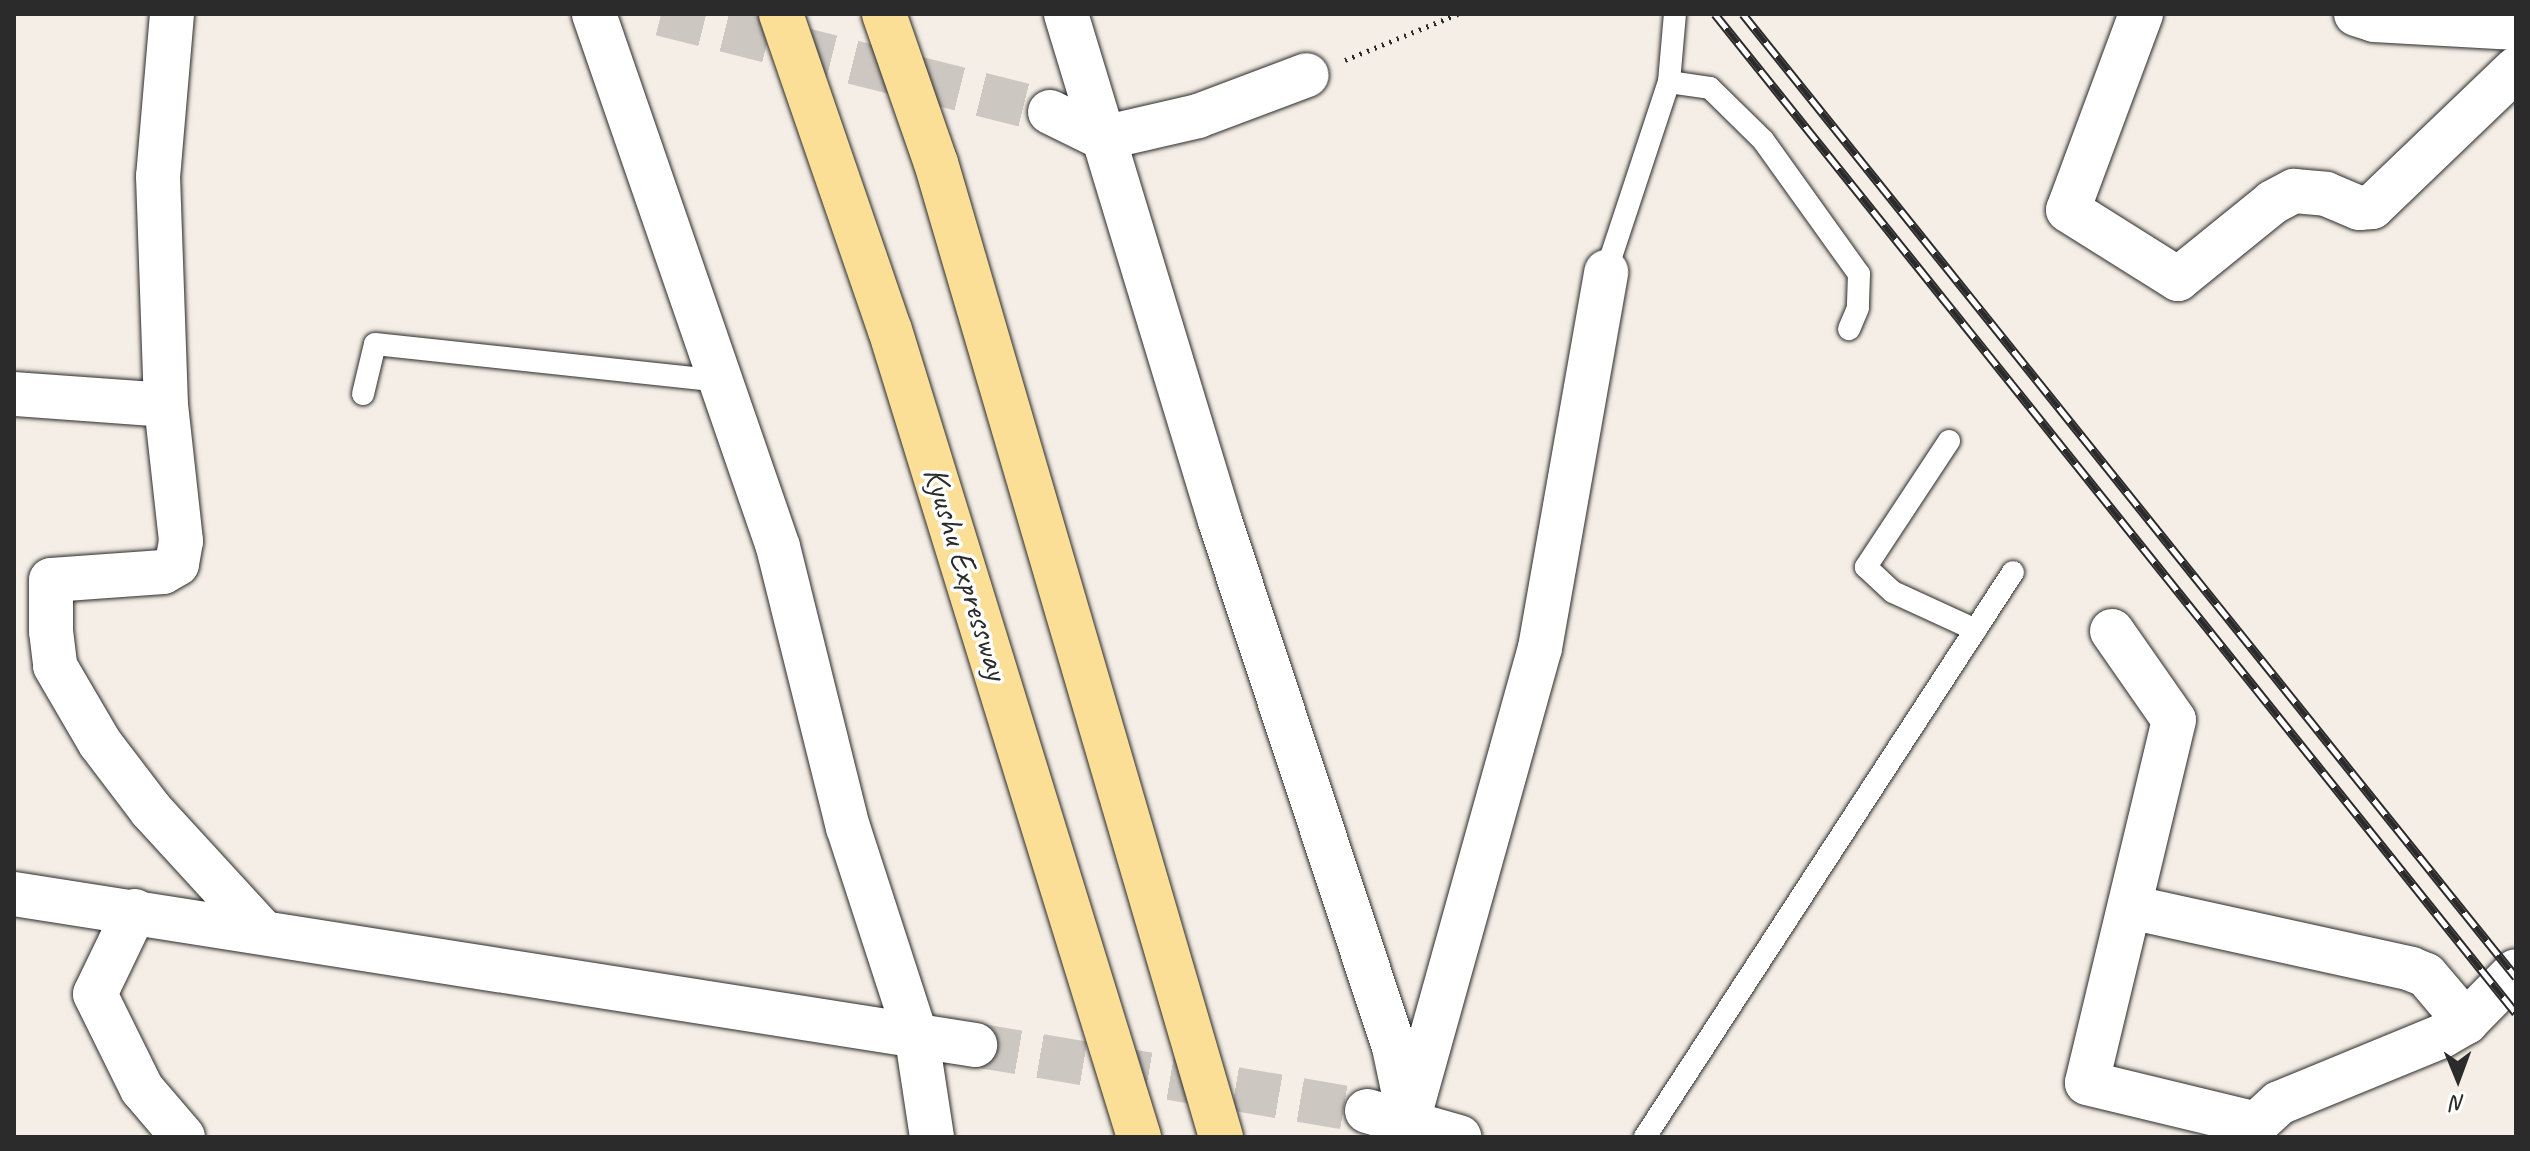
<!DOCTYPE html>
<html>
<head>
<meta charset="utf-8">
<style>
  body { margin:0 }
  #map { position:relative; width:2530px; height:1151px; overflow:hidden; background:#f5eee6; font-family:Caveat,sans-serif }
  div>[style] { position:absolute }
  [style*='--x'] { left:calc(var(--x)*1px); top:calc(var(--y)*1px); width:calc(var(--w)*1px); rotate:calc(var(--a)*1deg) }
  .street-tunnel>* { height:44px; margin-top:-22px; transform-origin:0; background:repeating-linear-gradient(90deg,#cdc7c1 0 44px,transparent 0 66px) }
  .path>* { height:5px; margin-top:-2.5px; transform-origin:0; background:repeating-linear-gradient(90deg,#2b2b2b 0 2px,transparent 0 8px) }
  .roads { filter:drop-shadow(0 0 2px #2b2b2b) drop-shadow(0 0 2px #2b2b2b) }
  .lane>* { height:22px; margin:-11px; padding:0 11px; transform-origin:11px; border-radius:11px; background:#fff }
  .street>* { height:44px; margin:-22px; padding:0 22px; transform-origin:22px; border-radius:22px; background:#fff }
  .secondary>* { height:44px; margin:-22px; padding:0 22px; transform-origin:22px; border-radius:22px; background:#fff }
  .highway>* { height:44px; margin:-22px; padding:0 22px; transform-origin:22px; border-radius:22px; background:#fbdf96 }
  .rail>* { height:9px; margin-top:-4.5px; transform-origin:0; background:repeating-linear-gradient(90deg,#fff 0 18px,#2b2b2b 0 36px); box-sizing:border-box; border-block:2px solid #2b2b2b }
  span { translate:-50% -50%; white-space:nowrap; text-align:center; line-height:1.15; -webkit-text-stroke:7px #fff; paint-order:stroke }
  .street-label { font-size:34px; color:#2b2b2b }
  .frame { position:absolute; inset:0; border:16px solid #2b2b2b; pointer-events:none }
  .north { position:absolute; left:2418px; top:1039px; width:80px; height:80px; -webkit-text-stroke:6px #fff; paint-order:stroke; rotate:179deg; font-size:22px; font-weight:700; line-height:32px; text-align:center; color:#2b2b2b }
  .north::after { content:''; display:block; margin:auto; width:28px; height:36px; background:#2b2b2b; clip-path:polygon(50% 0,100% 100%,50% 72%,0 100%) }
</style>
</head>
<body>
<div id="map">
  <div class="street-tunnel">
    <i style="--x:661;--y:14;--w:401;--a:14.1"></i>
    <i style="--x:975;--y:1045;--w:398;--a:9.6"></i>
  </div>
  <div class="path">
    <i style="--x:1345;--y:60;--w:122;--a:-22.2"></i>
  </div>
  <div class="roads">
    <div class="lane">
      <i style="--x:1669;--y:82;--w:41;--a:8.3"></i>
      <i style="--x:1710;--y:88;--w:74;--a:44.5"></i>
      <i style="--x:1763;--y:140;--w:165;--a:54.4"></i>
      <i style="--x:1859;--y:274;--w:34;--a:92"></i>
      <i style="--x:1858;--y:308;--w:23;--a:113"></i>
      <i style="--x:1606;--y:272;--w:200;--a:-71.7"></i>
      <i style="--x:1669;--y:82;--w:68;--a:-85"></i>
      <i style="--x:363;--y:394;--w:51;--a:-76.5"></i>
      <i style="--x:375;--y:344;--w:348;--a:6.1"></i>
      <i style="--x:1949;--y:441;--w:151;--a:123.4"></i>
      <i style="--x:1866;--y:567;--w:37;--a:43"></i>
      <i style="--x:1893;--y:592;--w:91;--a:24.6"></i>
      <i style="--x:1645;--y:1137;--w:674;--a:-56.92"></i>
    </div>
    <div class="street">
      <i style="--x:172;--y:14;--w:163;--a:94.9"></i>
      <i style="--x:158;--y:176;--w:229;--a:88"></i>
      <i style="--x:166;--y:405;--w:137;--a:83.7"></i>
      <i style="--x:181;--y:541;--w:23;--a:100"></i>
      <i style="--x:177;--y:564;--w:16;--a:150"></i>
      <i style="--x:163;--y:572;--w:112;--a:175.9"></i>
      <i style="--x:51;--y:580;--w:51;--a:90"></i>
      <i style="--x:51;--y:631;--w:35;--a:83"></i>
      <i style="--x:55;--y:666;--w:89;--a:59.7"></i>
      <i style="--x:100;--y:743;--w:84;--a:52.7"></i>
      <i style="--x:151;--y:810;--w:161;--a:47.5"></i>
      <i style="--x:594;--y:14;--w:564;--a:70.95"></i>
      <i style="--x:778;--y:547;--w:289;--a:76"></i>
      <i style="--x:848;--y:827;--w:223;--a:72"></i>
      <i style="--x:1066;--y:14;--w:530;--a:73.1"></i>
      <i style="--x:1220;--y:521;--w:554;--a:71.7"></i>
      <i style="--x:1394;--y:1047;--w:92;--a:78.1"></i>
      <i style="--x:2141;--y:14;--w:209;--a:110.4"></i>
      <i style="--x:2068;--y:210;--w:130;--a:32.1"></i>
      <i style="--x:2178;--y:279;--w:122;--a:-39"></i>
      <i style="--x:2273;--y:202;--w:24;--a:-28"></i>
      <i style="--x:2294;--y:191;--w:32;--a:5"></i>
      <i style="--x:2326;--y:194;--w:36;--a:23"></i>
      <i style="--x:2359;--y:208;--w:13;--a:-4"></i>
      <i style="--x:2372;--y:207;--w:199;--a:-43.8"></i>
      <i style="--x:2356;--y:14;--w:19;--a:18"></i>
      <i style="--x:2374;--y:20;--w:142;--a:3.2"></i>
      <i style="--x:1050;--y:112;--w:59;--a:26.1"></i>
      <i style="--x:1103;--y:138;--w:98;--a:-13"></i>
      <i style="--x:1198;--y:116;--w:116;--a:-20.6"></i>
      <i style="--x:14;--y:394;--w:152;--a:4.1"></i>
      <i style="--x:2112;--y:631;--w:108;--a:55.1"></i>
      <i style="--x:2174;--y:720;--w:373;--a:103.5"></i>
      <i style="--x:2087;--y:1083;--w:170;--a:13.6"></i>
      <i style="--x:14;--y:894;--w:973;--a:8.93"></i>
      <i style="--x:2130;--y:907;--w:288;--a:12.4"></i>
      <i style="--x:2411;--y:969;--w:16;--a:22"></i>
      <i style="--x:2426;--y:975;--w:62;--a:49.6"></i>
      <i style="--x:135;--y:911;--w:92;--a:115.7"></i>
      <i style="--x:95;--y:994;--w:106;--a:63.7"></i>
      <i style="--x:142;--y:1089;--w:63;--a:49.5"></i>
      <i style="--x:1367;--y:1111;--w:96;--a:15.8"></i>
      <i style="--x:1409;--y:1117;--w:487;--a:-74.4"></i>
      <i style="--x:1540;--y:648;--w:382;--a:-80"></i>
      <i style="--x:2242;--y:1137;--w:50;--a:-42.6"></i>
      <i style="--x:2279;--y:1103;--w:176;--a:-22.3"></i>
      <i style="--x:2442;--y:1036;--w:28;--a:-30"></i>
      <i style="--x:2466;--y:1022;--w:71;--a:-45.6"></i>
    </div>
    <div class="secondary">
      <i style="--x:917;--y:1039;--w:99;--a:81.3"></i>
    </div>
    <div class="highway">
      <i style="--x:781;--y:14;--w:334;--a:71"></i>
      <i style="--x:890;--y:330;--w:845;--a:72.85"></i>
      <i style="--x:884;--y:14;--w:158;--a:70.8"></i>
      <i style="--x:936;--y:163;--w:1015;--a:73.69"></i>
    </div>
  </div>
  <div class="rail">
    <i style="--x:1715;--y:14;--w:1280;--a:51.28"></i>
    <i style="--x:1743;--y:14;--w:1235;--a:51.25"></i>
  </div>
  <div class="street-label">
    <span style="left:967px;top:573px;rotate:73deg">Kyushu Expressway</span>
  </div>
  <div class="frame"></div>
  <div class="north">N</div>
</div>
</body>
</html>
